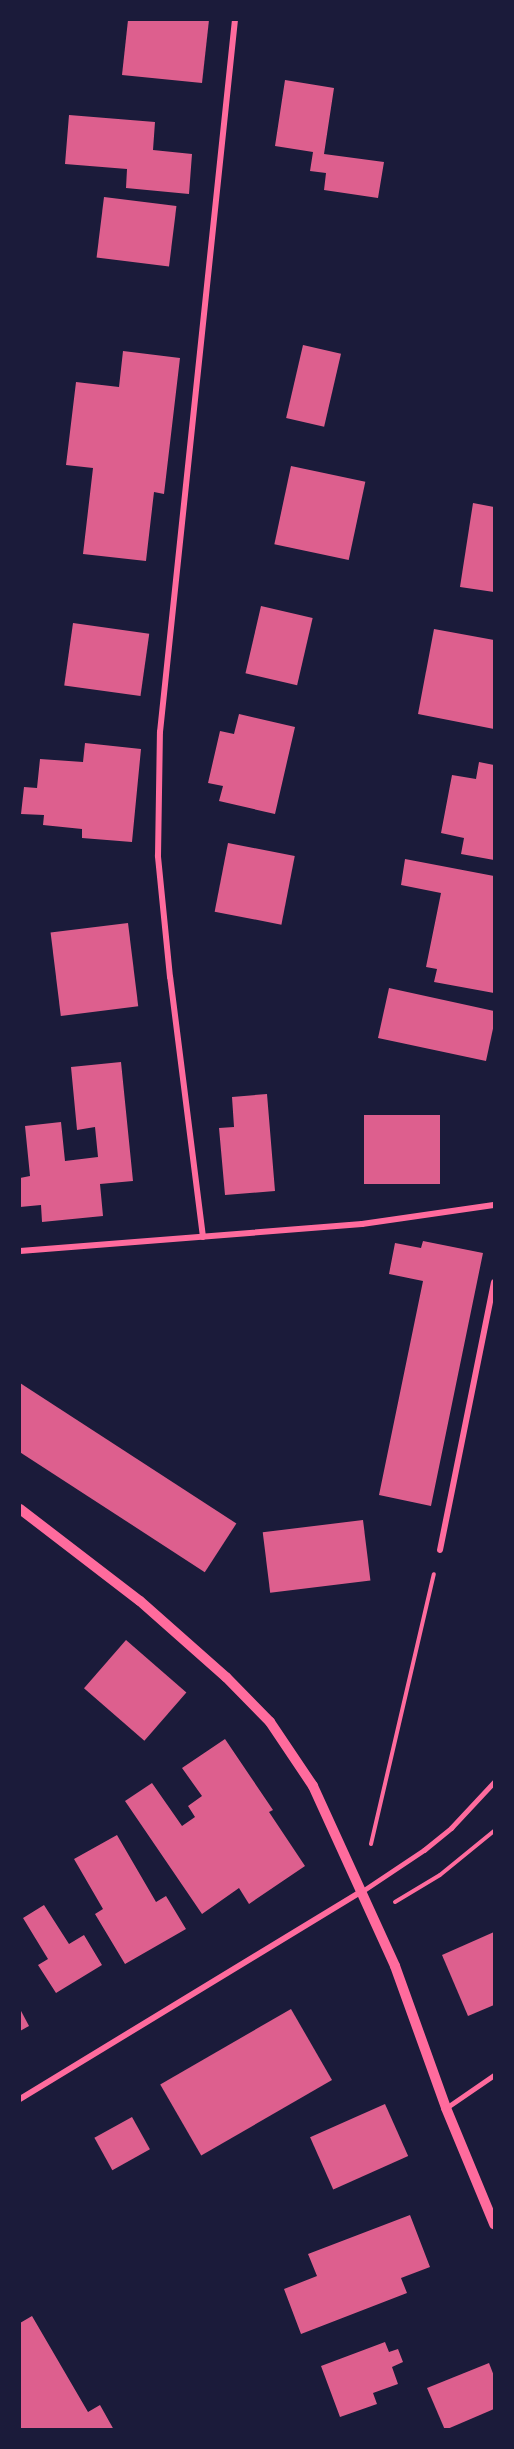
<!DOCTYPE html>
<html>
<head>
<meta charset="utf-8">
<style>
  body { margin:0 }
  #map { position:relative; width:514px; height:2449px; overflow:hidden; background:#1b1b3a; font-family:Merriweather,serif }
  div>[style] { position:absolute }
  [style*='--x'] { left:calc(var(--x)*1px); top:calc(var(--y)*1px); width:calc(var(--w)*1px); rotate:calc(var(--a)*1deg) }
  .building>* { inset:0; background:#dd5f8e; transform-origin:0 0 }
  .path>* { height:4px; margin:-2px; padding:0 2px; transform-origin:2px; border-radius:2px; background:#ff6b9d }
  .service>* { height:4.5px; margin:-2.25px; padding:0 2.25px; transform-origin:2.25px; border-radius:2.25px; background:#ff6b9d }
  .minor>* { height:6px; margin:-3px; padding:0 3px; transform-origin:3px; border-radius:3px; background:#ff6b9d }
  .tertiary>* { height:10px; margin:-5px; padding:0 5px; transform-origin:5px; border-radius:5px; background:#ff6b9d }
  span { translate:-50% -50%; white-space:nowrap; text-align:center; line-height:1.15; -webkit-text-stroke:6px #1b1b3a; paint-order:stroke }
  .frame { position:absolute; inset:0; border:21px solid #1b1b3a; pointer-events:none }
</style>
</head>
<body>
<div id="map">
  <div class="building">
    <i style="clip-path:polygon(128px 20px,209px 20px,202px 83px,122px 75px)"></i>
    <i style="clip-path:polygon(285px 80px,334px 88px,324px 154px,384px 162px,378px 198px,324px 190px,326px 173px,310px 171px,313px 152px,275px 146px)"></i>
    <i style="clip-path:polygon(69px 115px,155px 122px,153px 150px,192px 154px,189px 194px,126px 188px,127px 169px,65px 164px)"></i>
    <i style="left:104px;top:197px;width:73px;height:61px;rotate:7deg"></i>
    <i style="left:303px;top:345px;width:39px;height:75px;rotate:13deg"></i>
    <i style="clip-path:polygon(123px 351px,180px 358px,164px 494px,154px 492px,146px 561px,83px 554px,93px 468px,66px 465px,76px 382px,119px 387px)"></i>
    <i style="left:291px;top:466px;width:76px;height:80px;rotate:12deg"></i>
    <i style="clip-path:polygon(473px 503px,494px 507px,494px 592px,460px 587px)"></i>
    <i style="left:261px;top:606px;width:53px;height:69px;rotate:13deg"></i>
    <i style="left:73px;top:623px;width:77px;height:63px;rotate:8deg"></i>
    <i style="clip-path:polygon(434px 629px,494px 640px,494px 729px,418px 714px)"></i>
    <i style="clip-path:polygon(239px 714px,295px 727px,275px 814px,219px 801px,223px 786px,208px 783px,220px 731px,234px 734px)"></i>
    <i style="clip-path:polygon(85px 743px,141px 749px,132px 842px,82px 838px,82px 829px,43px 825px,44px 815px,21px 814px,24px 787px,37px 788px,40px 759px,83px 762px)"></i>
    <i style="clip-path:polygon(479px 762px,494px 765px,494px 860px,461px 854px,464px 838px,441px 833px,452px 775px,476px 779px)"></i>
    <i style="left:228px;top:843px;width:68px;height:70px;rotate:11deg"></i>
    <i style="clip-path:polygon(405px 859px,494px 876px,494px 993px,434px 982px,437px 969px,426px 967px,441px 893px,401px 885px)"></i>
    <i style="left:128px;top:923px;width:84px;height:78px;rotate:83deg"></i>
    <i style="clip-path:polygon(389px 988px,494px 1011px,494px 1024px,486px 1061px,378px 1038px)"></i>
    <i style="clip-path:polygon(121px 1062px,133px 1181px,100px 1184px,103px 1216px,42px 1222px,41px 1205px,20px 1207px,20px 1178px,30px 1176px,25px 1126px,61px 1122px,65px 1161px,98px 1157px,95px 1127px,77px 1130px,71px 1067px)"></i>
    <i style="clip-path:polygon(267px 1094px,275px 1191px,225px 1195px,219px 1128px,234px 1127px,232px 1097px)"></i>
    <i style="left:364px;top:1115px;width:76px;height:69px"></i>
    <i style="clip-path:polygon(423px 1241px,483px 1253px,431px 1506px,379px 1495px,423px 1281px,389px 1274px,395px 1243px,421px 1248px)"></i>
    <i style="left:20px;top:1383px;width:258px;height:58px;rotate:33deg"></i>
    <i style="left:363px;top:1520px;width:61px;height:101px;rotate:83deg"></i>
    <i style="left:126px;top:1640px;width:80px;height:64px;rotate:41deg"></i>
    <i style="clip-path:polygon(225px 1739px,273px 1810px,269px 1812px,305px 1866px,249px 1904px,239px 1888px,202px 1914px,125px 1801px,152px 1783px,182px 1826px,195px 1817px,188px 1806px,202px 1796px,182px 1768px)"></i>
    <i style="clip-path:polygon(117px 1835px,156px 1902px,166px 1896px,186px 1929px,125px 1964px,95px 1914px,103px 1909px,74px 1859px)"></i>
    <i style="clip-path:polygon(44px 1905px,69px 1944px,84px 1935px,102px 1965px,56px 1993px,38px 1965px,48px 1959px,23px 1918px)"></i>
    <i style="clip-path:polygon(494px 1932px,494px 2005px,468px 2016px,442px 1955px)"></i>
    <i style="clip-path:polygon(20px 2009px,29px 2026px,20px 2031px)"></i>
    <i style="left:291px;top:2009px;width:82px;height:151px;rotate:60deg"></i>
    <i style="left:385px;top:2104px;width:57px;height:82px;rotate:66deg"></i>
    <i style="left:132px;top:2117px;width:37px;height:43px;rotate:61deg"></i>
    <i style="clip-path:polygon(410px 2215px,430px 2267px,401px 2278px,407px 2293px,301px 2334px,284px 2289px,317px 2276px,308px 2254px)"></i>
    <i style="clip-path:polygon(32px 2316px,88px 2412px,100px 2405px,114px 2430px,20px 2430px,20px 2323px)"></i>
    <i style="clip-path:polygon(385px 2342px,389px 2352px,398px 2349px,403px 2362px,392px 2367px,398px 2384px,373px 2393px,377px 2404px,340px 2417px,321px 2366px)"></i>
    <i style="clip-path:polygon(489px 2363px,494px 2376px,494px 2409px,445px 2430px,427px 2388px)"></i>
  </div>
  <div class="path">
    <i style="--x:371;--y:1844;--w:277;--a:-76.9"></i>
    <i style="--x:395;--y:1902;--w:52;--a:-31"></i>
    <i style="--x:440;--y:1875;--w:70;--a:-39.2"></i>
  </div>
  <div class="service">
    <i style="--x:361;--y:1892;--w:76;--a:-33.7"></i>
    <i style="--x:424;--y:1850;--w:35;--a:-39"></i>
    <i style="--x:451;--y:1828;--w:63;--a:-46.9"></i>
    <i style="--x:446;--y:2108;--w:58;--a:-34.5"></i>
  </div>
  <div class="minor">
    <i style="--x:203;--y:1237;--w:262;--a:-97.2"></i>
    <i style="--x:170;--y:977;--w:122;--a:-95.7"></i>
    <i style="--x:158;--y:856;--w:124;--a:-89.1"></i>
    <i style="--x:160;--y:732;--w:716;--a:-83.99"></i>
    <i style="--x:20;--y:1251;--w:343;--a:-4.5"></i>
    <i style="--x:362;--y:1224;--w:133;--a:-8.2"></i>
    <i style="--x:440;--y:1550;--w:273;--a:-78.6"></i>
    <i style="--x:20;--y:2099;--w:399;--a:-31.3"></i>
  </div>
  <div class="tertiary">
    <i style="--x:20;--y:1509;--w:151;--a:37.5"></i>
    <i style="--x:140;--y:1601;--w:115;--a:41.5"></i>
    <i style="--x:226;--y:1677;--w:63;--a:45.6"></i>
    <i style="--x:270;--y:1722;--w:77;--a:56.1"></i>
    <i style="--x:313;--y:1786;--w:198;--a:65.5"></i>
    <i style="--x:395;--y:1966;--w:151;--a:70.2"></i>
    <i style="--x:446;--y:2108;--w:126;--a:67.5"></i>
  </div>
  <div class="frame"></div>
</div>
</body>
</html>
